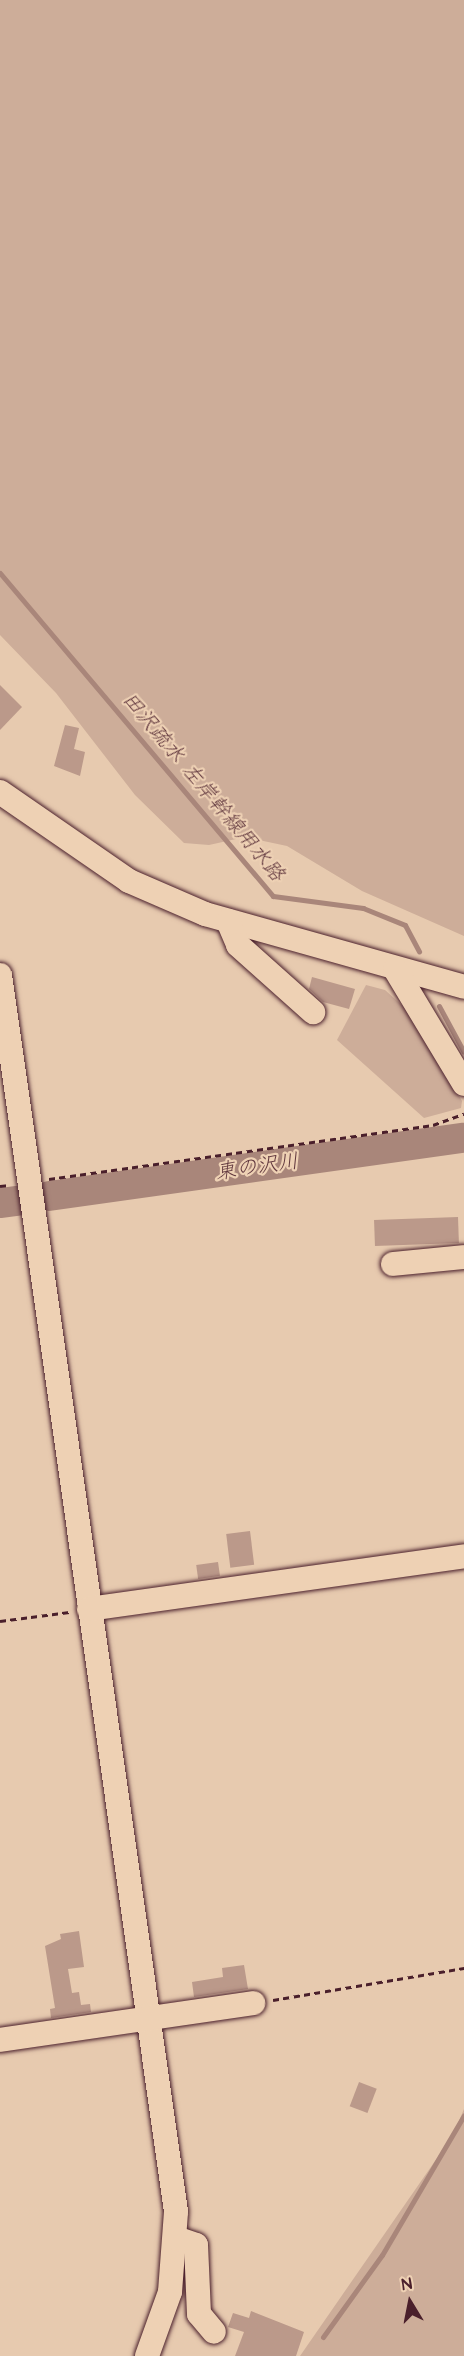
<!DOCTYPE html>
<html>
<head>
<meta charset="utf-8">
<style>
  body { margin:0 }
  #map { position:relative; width:464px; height:2356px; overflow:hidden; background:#e7caaf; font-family:"Architects Daughter","Klee One",sans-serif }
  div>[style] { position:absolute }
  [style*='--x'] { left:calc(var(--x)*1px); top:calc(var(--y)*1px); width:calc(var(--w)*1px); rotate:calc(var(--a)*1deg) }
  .green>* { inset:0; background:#cdad99 }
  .stream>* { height:5px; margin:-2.5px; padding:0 2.5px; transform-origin:2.5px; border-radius:2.5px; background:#a9867a }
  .river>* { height:30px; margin:-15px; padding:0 15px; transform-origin:15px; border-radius:15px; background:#a9867a }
  .building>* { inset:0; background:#bb998a; transform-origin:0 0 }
  .path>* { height:3px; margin-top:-1.5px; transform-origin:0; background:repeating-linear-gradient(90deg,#4a1f2b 0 6px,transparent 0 10.5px) }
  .roads { filter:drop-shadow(0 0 2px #4a1f2b) drop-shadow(0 0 2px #4a1f2b) }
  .minor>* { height:24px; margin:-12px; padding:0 12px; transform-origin:12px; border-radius:12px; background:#eed1b4 }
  span { translate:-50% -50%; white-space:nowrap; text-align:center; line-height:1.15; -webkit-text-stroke:4.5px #eed1b4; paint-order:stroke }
  .water-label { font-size:21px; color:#62393f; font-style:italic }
  .north { position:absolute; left:380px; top:2272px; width:60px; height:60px; -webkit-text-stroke:4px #eed1b4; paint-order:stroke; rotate:350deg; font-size:16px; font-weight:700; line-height:24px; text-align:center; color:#4a1f2b }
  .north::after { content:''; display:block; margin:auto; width:21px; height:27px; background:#4a1f2b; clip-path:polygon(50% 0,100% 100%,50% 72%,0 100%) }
</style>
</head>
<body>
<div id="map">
  <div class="green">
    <i style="clip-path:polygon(0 0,464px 0,464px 936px,362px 891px,287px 846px,245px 837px,209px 845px,184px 843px,135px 795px,56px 693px,0 635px)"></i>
    <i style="clip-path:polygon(366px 985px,385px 990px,406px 1009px,462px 1101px,461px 1108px,424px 1118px,337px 1040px)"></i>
    <i style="clip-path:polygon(464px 2109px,464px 2356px,300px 2356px,453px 2135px)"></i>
  </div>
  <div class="stream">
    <i style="--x:0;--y:573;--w:423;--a:49.8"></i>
    <i style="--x:273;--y:896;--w:91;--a:7.6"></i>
    <i style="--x:363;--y:908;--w:45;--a:22"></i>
    <i style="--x:405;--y:925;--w:30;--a:62"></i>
    <i style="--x:439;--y:1006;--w:52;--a:61.5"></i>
    <i style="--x:323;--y:2337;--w:101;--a:-54.3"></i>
    <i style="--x:382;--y:2255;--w:162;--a:-59.6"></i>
  </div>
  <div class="river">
    <i style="--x:49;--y:1196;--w:419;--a:-8"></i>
    <i style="--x:0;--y:1203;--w:17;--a:-7"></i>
  </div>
  <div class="building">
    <i style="clip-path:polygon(0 685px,22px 707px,0 730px)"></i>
    <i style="clip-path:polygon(65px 725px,79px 728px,74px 749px,85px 752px,80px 776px,54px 766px)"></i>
    <i style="clip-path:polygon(312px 977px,355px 989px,349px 1009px,323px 1002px,309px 989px)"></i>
    <i style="left:458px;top:1217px;width:26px;height:84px;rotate:88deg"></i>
    <i style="left:250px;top:1531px;width:34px;height:24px;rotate:83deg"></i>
    <i style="left:218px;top:1562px;width:14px;height:22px;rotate:82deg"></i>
    <i style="clip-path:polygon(79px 1931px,84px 1967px,68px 1969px,72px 1993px,79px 1992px,81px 2005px,90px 2004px,91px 2012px,51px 2018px,50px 2009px,55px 2008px,45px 1946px,61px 1939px,60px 1934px)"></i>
    <i style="clip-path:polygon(244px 1965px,248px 1989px,194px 1997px,192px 1982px,223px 1977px,222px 1968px)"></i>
    <i style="left:359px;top:2082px;width:19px;height:26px;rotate:21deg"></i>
    <i style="clip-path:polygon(251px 2311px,304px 2332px,296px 2356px,235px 2356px,244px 2332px,228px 2327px,233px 2313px,249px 2318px)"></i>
  </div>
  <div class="path">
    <i style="--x:49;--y:1179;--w:388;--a:-8"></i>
    <i style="--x:433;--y:1125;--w:33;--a:-20"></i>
    <i style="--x:0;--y:1186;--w:10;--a:-6"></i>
    <i style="--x:0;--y:1621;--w:70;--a:-7.4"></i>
    <i style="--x:273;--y:2000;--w:194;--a:-9.5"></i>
  </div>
  <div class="roads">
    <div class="minor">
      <i style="--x:0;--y:792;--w:157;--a:34.6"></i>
      <i style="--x:129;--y:881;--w:83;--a:23.5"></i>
      <i style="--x:205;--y:914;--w:269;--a:15.7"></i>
      <i style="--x:228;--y:921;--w:26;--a:67"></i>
      <i style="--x:238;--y:945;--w:101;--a:41.8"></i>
      <i style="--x:395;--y:969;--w:134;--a:59"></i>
      <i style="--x:0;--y:975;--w:1249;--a:81.9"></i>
      <i style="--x:176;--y:2212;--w:80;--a:94.3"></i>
      <i style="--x:170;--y:2292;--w:68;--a:109.8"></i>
      <i style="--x:393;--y:1264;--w:71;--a:-5.6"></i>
      <i style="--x:89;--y:1609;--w:379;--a:-8"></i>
      <i style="--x:0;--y:2040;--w:256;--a:-8.3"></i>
      <i style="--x:176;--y:2238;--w:21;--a:19"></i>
      <i style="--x:196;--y:2245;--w:69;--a:87.5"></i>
      <i style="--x:199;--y:2314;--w:23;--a:50"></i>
    </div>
  </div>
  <div class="water-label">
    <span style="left:203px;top:787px;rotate:50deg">田沢疏水 左岸幹線用水路</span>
    <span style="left:257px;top:1167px;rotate:-8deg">東の沢川</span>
  </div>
  <div class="north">N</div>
</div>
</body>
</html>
